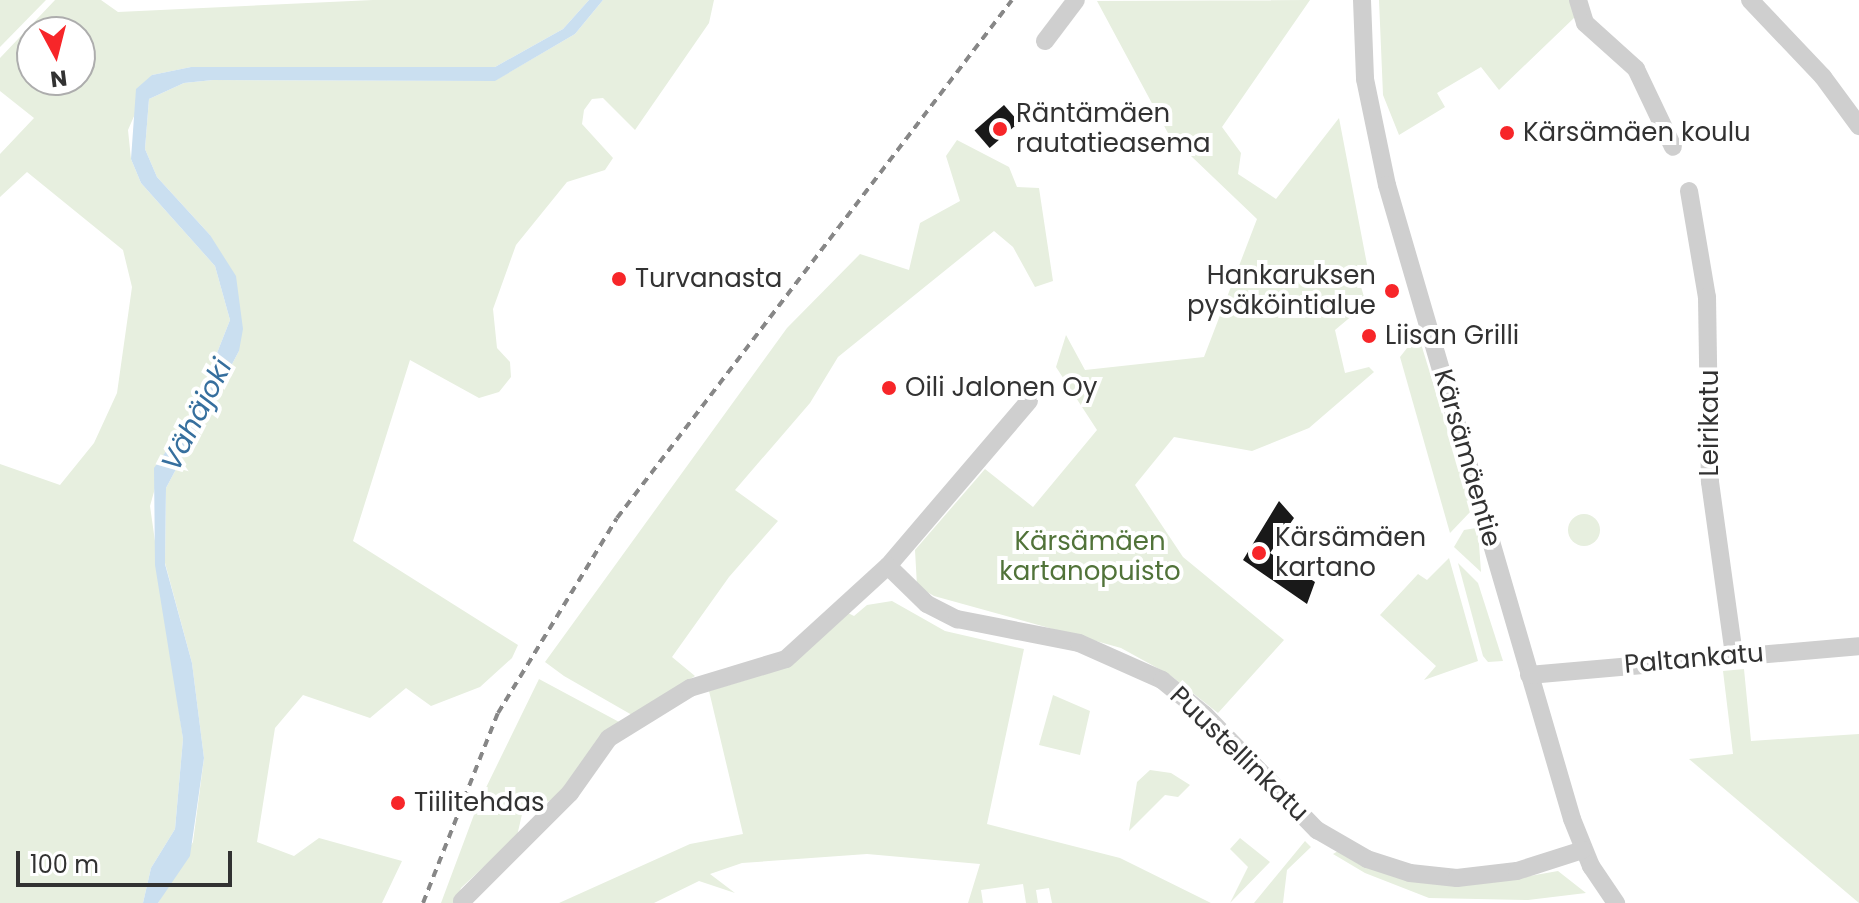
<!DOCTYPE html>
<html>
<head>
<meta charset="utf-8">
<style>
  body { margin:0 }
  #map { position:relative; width:1859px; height:903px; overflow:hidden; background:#fff; font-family:Poppins,sans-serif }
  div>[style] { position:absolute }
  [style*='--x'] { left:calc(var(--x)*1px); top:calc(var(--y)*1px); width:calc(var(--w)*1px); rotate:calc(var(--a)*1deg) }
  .green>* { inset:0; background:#e7efdf }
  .round { border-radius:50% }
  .water>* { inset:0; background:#cadff0 }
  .building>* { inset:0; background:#191919; transform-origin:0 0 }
  .minor>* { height:18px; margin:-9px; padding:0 9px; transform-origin:9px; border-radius:9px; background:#cfcfcf }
  .rail>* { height:4px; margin-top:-2px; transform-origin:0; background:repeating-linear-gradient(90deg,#878787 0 8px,transparent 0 14px) }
  .dots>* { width:22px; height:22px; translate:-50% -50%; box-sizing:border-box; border:4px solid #fff; border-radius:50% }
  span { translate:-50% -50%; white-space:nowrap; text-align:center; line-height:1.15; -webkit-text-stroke:8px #fff; paint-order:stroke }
  .poi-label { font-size:26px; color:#323232 }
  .left { translate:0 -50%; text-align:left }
  .right { translate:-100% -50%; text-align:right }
  .street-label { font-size:26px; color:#323232 }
  .park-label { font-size:26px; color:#517339 }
  .water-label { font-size:28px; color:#366f9e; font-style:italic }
  .north { position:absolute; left:16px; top:16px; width:80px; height:80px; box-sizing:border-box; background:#fff; border:2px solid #adadad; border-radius:50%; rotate:173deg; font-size:22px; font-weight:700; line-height:32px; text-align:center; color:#323232 }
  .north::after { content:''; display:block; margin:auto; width:28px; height:36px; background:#f72629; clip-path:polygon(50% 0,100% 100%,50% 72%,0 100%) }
  .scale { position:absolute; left:16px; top:851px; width:216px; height:36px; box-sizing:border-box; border:4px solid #323232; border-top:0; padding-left:10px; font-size:24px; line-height:28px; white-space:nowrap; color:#323232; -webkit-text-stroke:6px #fff; paint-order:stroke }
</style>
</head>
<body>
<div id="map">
  <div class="green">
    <i style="clip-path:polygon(0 0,46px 0,0 47px)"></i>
    <i style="clip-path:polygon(evenodd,55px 0,101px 0,118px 12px,373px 0,589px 0,563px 29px,495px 67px,191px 67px,152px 75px,128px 130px,131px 159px,141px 183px,215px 266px,230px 320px,193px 414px,168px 442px,150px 506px,183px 739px,175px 829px,151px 868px,143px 903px,0 903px,0 464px,60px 485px,94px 443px,117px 393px,132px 287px,123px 250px,27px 172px,0 197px,0 154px,34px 118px,0 91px,0 58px,55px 0,32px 32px,80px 32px,80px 80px,32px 80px,32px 32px)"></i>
    <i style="clip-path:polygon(603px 0,714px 0,709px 23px,635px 130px,603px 98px,592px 99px,584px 110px,582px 124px,613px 158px,605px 170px,567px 182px,516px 245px,493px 309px,497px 348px,510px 362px,511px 377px,499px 392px,479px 398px,410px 360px,353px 541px,518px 645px,512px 658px,480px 687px,431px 706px,406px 688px,370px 718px,303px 695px,275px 728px,257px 842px,294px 856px,319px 838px,402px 861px,382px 903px,158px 903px,193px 842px,204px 758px,192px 663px,165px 563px,166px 488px,239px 351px,210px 235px,157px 177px,145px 149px,149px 99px,184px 83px,213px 80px,494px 81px,575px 34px)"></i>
    <i style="clip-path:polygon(1310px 0,1222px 127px,1241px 153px,1238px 174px,1276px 199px,1339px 118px,1370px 280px,1360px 283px,1366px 304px,1335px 330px,1345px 373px,1369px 367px,1374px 372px,1309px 428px,1252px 451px,1174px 437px,1135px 485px,1183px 557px,1284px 640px,1218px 713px,1170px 675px,1121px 648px,934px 596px,917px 586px,915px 550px,985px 469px,1033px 507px,1097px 430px,1056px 367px,1066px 335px,1085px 370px,1204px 357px,1257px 219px,1169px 135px,1097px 1px)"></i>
    <i style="clip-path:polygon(1379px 0,1570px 0,1575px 17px,1499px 90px,1481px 67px,1437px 93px,1445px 107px,1399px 135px,1383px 95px)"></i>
    <i style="clip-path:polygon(957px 140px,1009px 167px,1017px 187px,1039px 188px,1053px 281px,1035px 287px,1013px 247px,994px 231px,838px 357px,810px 403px,735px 490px,778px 521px,729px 577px,672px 657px,695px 676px,632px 715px,564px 676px,545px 662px,787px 328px,860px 254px,909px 270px,920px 223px,960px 201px,946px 156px)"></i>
    <i style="clip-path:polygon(1418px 334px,1472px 510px,1450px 533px,1400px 357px)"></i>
    <i class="round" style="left:1568px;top:514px;width:32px;height:32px"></i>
    <i style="clip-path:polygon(1476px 528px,1478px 530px,1481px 572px,1454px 547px,1464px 530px)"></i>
    <i style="clip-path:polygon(1449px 558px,1478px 661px,1424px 680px,1436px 666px,1380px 615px,1418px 574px,1427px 580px)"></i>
    <i style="clip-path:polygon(1458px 563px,1478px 583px,1503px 661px,1488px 662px,1483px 656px)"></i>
    <i style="clip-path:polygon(892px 601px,945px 631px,1024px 649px,987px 824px,1120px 858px,1211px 903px,1052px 903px,1049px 888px,1036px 890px,1038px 903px,1026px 903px,1023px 884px,981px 890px,983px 903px,968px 903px,980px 864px,867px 854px,742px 863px,710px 874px,735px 893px,699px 881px,654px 903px,559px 903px,690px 844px,743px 834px,709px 691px,746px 680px,846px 612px,854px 616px,867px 605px)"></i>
    <i style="clip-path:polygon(1744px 669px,1751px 741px,1859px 734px,1859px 903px,1689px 759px,1733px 754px,1723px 671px)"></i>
    <i style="clip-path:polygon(539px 679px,621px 723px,558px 798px,523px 810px,517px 836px,461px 888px,456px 903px,441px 903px,478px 804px)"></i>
    <i style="clip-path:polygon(1053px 695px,1090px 711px,1080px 755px,1039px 745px)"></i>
    <i style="clip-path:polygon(1150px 770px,1171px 773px,1190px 785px,1178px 797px,1165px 795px,1129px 831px,1137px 782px)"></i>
    <i style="clip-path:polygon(1240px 838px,1270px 862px,1230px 903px,1248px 867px,1230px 849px)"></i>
    <i style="clip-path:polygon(1305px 841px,1311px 847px,1287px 870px,1283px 903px,1254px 903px)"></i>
    <i style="clip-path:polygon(1338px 851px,1489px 883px,1558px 871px,1586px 893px,1528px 900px,1429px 898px,1365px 873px,1333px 854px)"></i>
  </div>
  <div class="water">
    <i style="clip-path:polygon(589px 0,603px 0,575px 34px,495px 81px,213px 80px,184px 83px,149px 99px,145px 149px,157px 177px,210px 235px,236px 276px,243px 329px,239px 351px,166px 488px,165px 564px,192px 663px,204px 758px,190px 856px,158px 903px,143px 903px,151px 868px,175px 829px,183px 739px,155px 565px,154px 468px,193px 414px,230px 320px,215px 266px,141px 183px,131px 159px,136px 89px,152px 75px,191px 67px,495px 67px,563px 29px)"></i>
  </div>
  <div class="building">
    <i style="left:1004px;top:105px;width:23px;height:39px;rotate:49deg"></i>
    <i style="clip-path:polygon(1279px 501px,1294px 518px,1270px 553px,1315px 582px,1307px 604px,1243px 560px)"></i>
  </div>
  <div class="minor">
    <i style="--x:1362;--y:0;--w:79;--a:87.8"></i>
    <i style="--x:1365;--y:79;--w:108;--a:78.3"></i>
    <i style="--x:1387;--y:185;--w:660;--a:73.73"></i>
    <i style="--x:1572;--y:819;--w:51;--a:68"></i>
    <i style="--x:1591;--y:866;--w:45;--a:56"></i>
    <i style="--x:1578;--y:0;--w:24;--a:73"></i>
    <i style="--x:1585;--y:23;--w:69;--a:42"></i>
    <i style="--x:1636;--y:69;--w:86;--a:64.6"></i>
    <i style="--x:1750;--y:0;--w:106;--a:46.5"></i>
    <i style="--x:1823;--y:77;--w:61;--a:53.7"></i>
    <i style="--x:1045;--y:41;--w:51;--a:-52.9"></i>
    <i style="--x:1689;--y:191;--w:108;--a:80.4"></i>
    <i style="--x:1707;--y:297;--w:185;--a:89.1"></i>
    <i style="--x:1710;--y:482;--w:174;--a:82.1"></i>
    <i style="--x:888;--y:566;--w:217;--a:-49.5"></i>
    <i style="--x:1529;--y:675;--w:331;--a:-5"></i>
    <i style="--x:462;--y:901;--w:153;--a:-45"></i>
    <i style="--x:570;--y:793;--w:67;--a:-54.7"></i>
    <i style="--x:609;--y:738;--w:95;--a:-31.7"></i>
    <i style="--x:690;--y:688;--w:100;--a:-16.8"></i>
    <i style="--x:786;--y:659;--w:138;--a:-42.4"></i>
    <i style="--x:888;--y:566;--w:54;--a:44.3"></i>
    <i style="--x:927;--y:604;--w:34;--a:27"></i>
    <i style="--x:957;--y:619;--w:124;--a:11.1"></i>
    <i style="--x:1079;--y:643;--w:91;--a:24"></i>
    <i style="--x:1162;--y:680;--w:55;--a:39.1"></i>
    <i style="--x:1205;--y:715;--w:161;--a:45.8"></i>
    <i style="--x:1317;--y:830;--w:58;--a:30.1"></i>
    <i style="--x:1367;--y:859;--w:45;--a:18"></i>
    <i style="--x:1410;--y:873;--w:47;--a:6.1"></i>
    <i style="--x:1457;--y:878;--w:60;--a:-6.7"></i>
    <i style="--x:1517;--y:871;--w:69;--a:-17.7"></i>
  </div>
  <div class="rail">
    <i style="--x:423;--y:903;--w:204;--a:-68.5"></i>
    <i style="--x:498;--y:713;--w:228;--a:-58.6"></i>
    <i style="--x:617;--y:518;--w:651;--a:-52.67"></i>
  </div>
  <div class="dots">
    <i style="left:1000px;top:129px;background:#f72629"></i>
    <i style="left:1507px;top:133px;background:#f72629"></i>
    <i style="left:619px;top:279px;background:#f72629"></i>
    <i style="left:1392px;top:291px;background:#f72629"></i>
    <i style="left:1369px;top:336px;background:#f72629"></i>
    <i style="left:889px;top:388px;background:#f72629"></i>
    <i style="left:1259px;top:553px;background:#f72629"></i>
    <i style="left:398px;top:803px;background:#f72629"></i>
  </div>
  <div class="poi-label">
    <span class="left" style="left:1016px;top:129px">Räntämäen<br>rautatieasema</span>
    <span class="left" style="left:1523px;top:133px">Kärsämäen koulu</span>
    <span class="right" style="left:1376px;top:291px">Hankaruksen<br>pysäköintialue</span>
    <span class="left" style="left:635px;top:279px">Turvanasta</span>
    <span class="left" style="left:1385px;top:336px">Liisan Grilli</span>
    <span class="left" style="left:905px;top:388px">Oili Jalonen Oy</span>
    <span class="left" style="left:1275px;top:553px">Kärsämäen<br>kartano</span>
    <span class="left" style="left:414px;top:803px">Tiilitehdas</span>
  </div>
  <div class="street-label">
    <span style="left:1710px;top:423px;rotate:-90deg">Leirikatu</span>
    <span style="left:1467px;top:458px;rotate:74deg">Kärsämäentie</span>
    <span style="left:1694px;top:659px;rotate:-5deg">Paltankatu</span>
    <span style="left:1239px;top:754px;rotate:44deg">Puustellinkatu</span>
  </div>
  <div class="park-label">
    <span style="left:1090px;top:557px">Kärsämäen<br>kartanopuisto</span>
  </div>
  <div class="water-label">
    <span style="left:197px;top:415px;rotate:-63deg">Vähäjoki</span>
  </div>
  <div class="north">N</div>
  <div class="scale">100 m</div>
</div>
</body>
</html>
